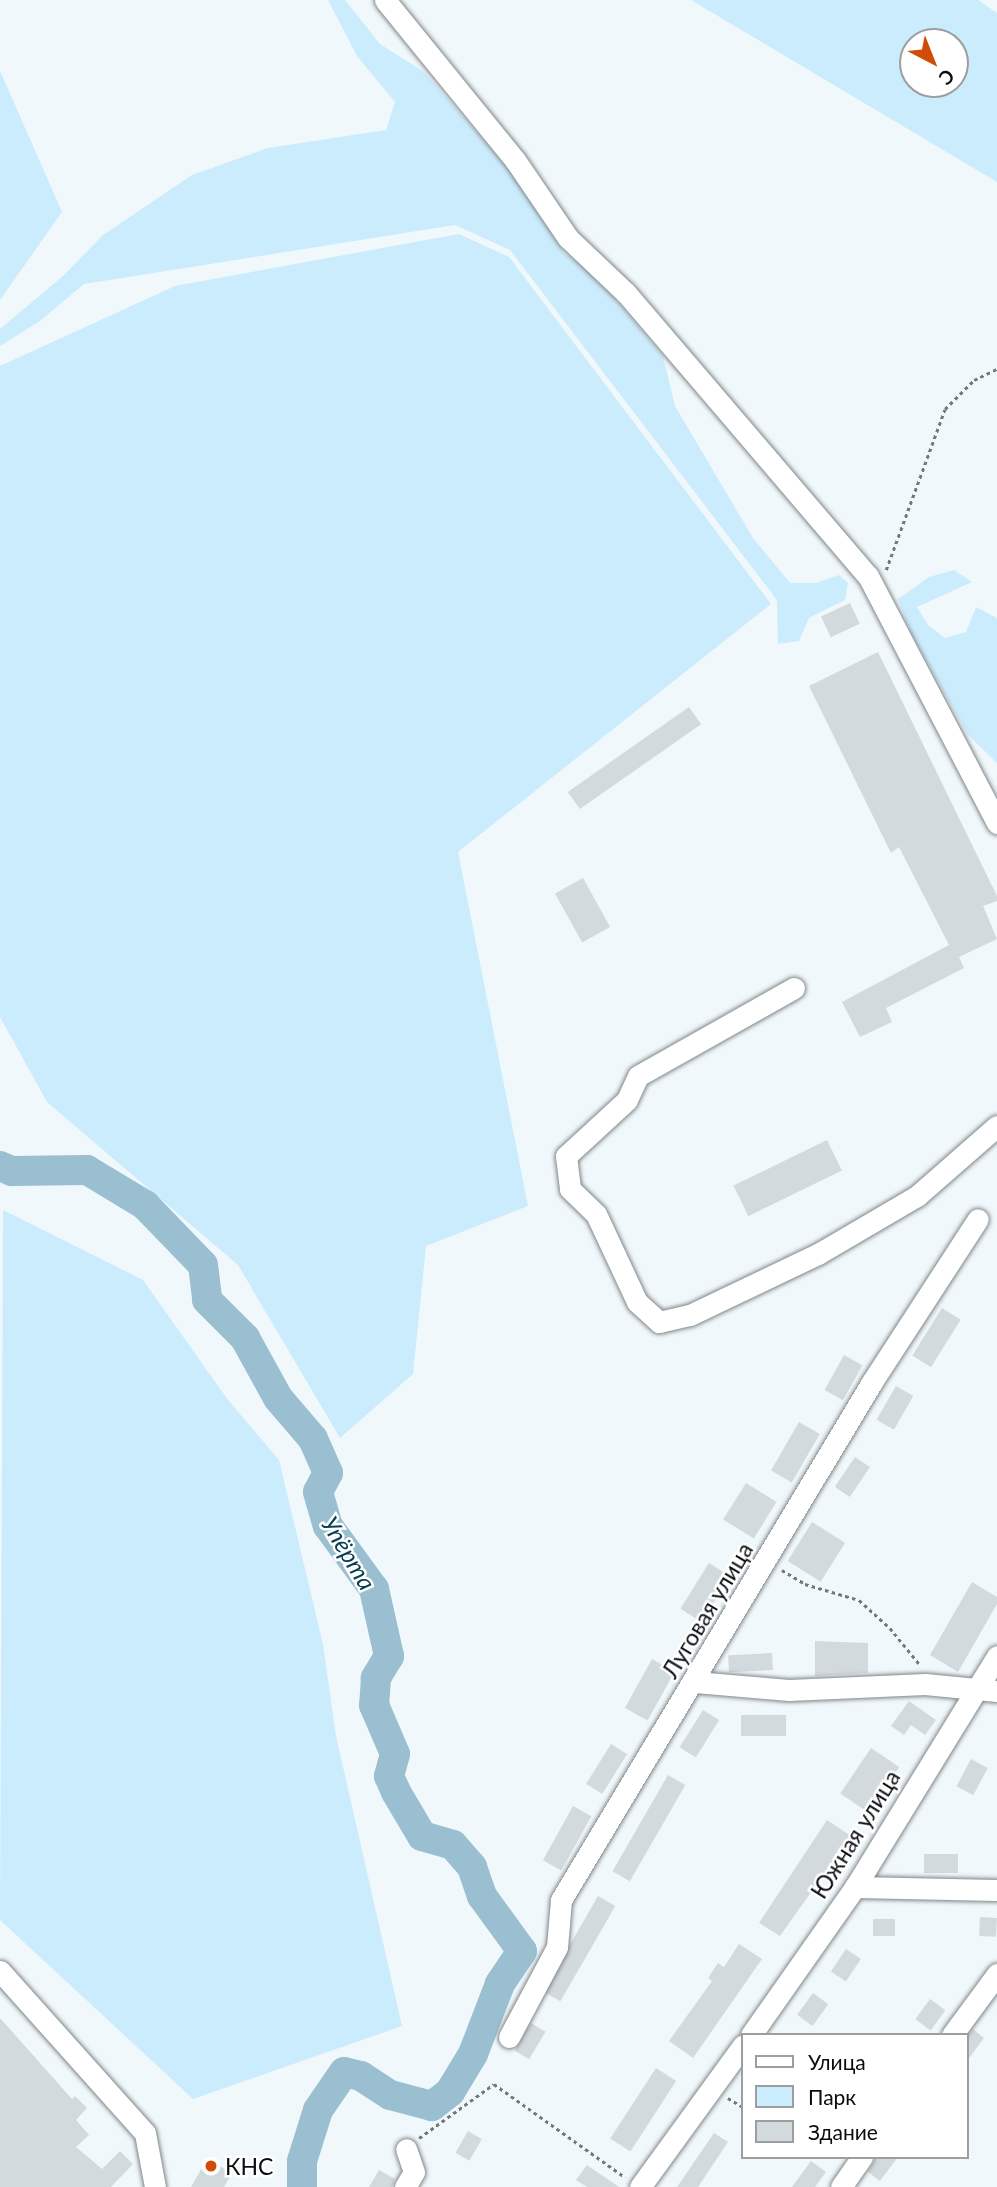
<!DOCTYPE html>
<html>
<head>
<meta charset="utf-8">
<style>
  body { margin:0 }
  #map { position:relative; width:997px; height:2187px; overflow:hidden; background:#f0f8fc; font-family:Lato,sans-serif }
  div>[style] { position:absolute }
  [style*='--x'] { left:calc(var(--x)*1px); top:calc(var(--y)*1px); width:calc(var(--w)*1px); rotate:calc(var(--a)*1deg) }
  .green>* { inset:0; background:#cbecfd }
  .river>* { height:30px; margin:-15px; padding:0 15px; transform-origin:15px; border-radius:15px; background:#9abfd0 }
  .building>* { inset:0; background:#d2dade; transform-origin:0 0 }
  .path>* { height:2.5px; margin-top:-1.25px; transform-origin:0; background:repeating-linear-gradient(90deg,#72777a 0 3.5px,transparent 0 7px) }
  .roads { filter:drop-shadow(0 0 2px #80878a) drop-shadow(0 0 2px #80878a) }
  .minor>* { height:21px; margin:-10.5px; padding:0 10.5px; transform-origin:10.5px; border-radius:10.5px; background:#fff }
  .dots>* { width:19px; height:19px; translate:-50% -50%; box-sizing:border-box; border:4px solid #fff; border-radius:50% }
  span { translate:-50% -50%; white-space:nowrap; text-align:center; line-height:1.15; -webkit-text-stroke:5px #fff; paint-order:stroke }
  .street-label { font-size:23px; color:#0a0c0e }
  .poi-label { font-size:23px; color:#0a0c0e }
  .left { translate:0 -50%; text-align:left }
  .water-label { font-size:24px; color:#093d50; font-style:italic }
  .legend { position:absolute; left:741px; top:2033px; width:228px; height:126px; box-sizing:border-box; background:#fff; border:2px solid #9d9e9f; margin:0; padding:9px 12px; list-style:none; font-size:21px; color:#0a0c0e }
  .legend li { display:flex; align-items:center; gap:14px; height:35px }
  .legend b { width:35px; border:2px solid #9d9e9f }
  .north { position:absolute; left:899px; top:28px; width:70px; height:70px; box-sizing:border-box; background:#fff; border:2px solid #9d9e9f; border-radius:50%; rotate:138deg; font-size:19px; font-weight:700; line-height:28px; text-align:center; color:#0a0c0e }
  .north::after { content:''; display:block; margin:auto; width:24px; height:32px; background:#d14c07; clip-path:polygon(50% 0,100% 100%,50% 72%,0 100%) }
</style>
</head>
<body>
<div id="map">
  <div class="green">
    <i style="clip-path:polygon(328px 0,345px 0,380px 44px,424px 72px,513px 174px,564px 253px,594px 274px,663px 356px,675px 406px,753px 538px,790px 583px,816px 583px,839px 575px,848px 583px,845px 600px,809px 618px,799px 641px,778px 644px,777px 600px,510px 250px,455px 225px,84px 284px,40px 321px,0 346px,0 329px,63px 276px,103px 235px,192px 175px,268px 148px,386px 130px,395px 102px,357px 56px)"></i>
    <i style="clip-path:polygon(evenodd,691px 0,978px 0,997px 13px,997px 182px,691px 0,913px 42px,955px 42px,955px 84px,913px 84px,913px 42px)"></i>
    <i style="clip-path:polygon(0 71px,62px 212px,0 300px)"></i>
    <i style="clip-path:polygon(459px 234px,509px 257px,771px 604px,458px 852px,528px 1206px,426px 1246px,413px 1374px,340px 1438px,238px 1265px,47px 1102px,0 1017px,0 366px,175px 286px)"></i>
    <i style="clip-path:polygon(954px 570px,972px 582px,917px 607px,928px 625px,945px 638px,966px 632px,976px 607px,997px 618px,997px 763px,968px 735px,911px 633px,898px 599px,929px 577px)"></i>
    <i style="clip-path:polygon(3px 1210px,143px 1280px,228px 1400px,279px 1460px,323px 1644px,336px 1736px,402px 2026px,193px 2099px,0 1920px)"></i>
  </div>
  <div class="river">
    <i style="--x:0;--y:1166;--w:13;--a:23"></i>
    <i style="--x:12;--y:1171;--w:75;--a:-0.8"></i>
    <i style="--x:87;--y:1170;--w:68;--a:31.1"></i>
    <i style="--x:145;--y:1205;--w:83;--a:46"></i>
    <i style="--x:203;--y:1265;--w:35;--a:83"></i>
    <i style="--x:207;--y:1300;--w:54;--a:45"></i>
    <i style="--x:245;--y:1338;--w:68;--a:61.2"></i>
    <i style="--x:278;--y:1398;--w:54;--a:49.5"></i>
    <i style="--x:313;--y:1439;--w:37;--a:66"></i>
    <i style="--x:328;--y:1473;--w:21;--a:118"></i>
    <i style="--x:318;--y:1492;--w:35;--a:74"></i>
    <i style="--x:328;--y:1526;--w:78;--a:53.9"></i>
    <i style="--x:374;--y:1589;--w:69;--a:77.4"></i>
    <i style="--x:389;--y:1656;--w:26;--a:121"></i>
    <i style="--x:376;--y:1678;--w:27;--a:94"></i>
    <i style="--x:374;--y:1705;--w:53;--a:66.8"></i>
    <i style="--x:395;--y:1754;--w:23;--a:105"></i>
    <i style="--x:389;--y:1776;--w:17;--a:66"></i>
    <i style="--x:396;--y:1792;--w:51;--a:59.4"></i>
    <i style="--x:422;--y:1836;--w:32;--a:16"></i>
    <i style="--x:453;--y:1845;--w:29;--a:49"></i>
    <i style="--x:472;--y:1867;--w:31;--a:71"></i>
    <i style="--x:482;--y:1896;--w:68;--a:54"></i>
    <i style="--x:522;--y:1951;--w:40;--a:124"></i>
    <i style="--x:500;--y:1984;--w:75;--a:111.1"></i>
    <i style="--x:473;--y:2054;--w:44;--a:121.2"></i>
    <i style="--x:450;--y:2092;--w:23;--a:142"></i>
    <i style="--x:432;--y:2106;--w:43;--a:-165.3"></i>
    <i style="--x:390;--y:2095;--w:35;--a:-147"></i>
    <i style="--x:361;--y:2076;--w:17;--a:-167"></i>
    <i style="--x:344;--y:2072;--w:46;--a:124.4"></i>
    <i style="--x:318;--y:2110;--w:53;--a:107.4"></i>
    <i style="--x:302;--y:2161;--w:26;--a:90"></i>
  </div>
  <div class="building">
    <i style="left:850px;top:603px;width:23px;height:32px;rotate:65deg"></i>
    <i style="clip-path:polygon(878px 652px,997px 896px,997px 901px,983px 906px,997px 939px,959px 957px,964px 968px,886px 1008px,892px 1022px,860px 1037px,842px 1002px,949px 945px,899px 847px,891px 853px,809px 686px)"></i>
    <i style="left:689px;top:707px;width:21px;height:148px;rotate:55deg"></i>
    <i style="left:583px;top:878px;width:56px;height:32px;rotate:61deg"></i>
    <i style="left:827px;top:1140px;width:34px;height:104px;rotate:64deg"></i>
    <i style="left:942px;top:1308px;width:22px;height:56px;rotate:32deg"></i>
    <i style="left:844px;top:1355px;width:21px;height:40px;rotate:29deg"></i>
    <i style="left:896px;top:1386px;width:20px;height:39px;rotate:30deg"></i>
    <i style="left:799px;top:1422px;width:24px;height:56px;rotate:30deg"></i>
    <i style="left:855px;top:1457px;width:18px;height:36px;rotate:34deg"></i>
    <i style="left:746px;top:1483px;width:36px;height:43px;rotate:32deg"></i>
    <i style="left:812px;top:1522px;width:39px;height:46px;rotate:32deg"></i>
    <i style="left:709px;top:1563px;width:25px;height:54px;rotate:32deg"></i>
    <i style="clip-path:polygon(972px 1582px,997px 1597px,997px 1604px,958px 1672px,930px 1655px)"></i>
    <i style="clip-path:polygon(815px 1641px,868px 1643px,868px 1673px,815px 1676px)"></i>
    <i style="left:772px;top:1653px;width:17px;height:44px;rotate:87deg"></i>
    <i style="left:652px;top:1659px;width:26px;height:56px;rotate:29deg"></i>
    <i style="clip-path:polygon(909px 1701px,936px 1720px,925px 1735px,911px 1725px,904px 1735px,891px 1726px)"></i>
    <i style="left:703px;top:1710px;width:19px;height:44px;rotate:32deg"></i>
    <i style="left:786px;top:1715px;width:21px;height:45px;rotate:90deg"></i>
    <i style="left:611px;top:1744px;width:19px;height:47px;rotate:32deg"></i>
    <i style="left:871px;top:1748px;width:34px;height:55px;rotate:34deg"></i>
    <i style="left:971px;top:1759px;width:19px;height:31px;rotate:28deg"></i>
    <i style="left:668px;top:1775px;width:20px;height:111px;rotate:30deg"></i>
    <i style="left:573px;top:1806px;width:21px;height:62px;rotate:29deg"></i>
    <i style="clip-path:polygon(827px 1820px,851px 1836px,780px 1936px,759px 1923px)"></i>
    <i style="left:924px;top:1854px;width:34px;height:19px"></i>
    <i style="left:598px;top:1896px;width:20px;height:110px;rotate:30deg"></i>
    <i style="left:980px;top:1917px;width:17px;height:19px;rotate:3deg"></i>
    <i style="left:873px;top:1919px;width:22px;height:17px"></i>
    <i style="clip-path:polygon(739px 1944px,762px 1959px,693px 2058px,669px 2041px,712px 1981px,708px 1978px,718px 1963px,724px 1967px)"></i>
    <i style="left:846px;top:1949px;width:18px;height:27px;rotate:34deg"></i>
    <i style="left:813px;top:1993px;width:19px;height:27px;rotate:36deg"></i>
    <i style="left:930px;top:1999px;width:19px;height:25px;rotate:36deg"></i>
    <i style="clip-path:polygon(0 2018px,72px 2099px,75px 2096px,87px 2108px,76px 2120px,89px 2135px,76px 2147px,102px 2169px,120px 2151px,133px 2164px,111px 2187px,0 2187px)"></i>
    <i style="left:531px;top:2023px;width:17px;height:32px;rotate:31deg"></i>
    <i style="clip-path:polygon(973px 2029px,984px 2038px,967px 2061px,967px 2036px)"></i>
    <i style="left:656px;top:2068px;width:24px;height:84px;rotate:33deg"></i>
    <i style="left:468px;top:2131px;width:16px;height:25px;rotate:30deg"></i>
    <i style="clip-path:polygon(714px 2133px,728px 2142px,698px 2187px,677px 2187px)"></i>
    <i style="clip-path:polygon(898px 2157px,880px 2181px,868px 2172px,876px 2157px)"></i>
    <i style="clip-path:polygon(207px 2159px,232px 2173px,224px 2187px,191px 2187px)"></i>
    <i style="clip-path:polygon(811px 2161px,826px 2172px,815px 2187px,792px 2187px)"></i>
    <i style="clip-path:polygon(587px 2165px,619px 2187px,587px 2187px,576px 2180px)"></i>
    <i style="clip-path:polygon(379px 2170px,395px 2179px,392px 2187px,369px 2187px)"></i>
  </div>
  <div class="path">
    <i style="--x:886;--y:570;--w:171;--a:-69.9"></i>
    <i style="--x:945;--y:409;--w:41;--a:-45"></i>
    <i style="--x:974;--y:380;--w:25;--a:-26"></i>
    <i style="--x:782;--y:1570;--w:27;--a:31"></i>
    <i style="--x:805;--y:1584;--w:56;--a:16.5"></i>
    <i style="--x:859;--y:1600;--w:42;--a:42.1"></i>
    <i style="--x:890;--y:1628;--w:49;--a:50.8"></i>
    <i style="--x:728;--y:2098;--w:17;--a:31"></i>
    <i style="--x:419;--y:2138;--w:92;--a:-35.8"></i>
    <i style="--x:494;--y:2084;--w:161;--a:35.4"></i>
  </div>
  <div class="roads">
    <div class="minor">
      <i style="--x:385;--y:0;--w:206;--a:50.9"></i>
      <i style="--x:515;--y:160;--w:94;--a:55.8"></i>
      <i style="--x:568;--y:238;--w:80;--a:43.5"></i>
      <i style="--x:626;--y:293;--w:372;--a:49.5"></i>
      <i style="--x:868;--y:576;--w:279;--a:62.4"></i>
      <i style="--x:794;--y:988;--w:179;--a:150.6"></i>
      <i style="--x:638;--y:1076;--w:26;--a:115"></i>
      <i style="--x:627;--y:1100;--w:83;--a:137.4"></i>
      <i style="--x:566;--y:1156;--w:33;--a:83"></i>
      <i style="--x:570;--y:1189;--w:36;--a:44"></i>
      <i style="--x:596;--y:1214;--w:97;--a:65"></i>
      <i style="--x:637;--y:1302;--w:30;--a:42"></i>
      <i style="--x:659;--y:1322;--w:32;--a:-13"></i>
      <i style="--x:690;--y:1315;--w:142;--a:-25.5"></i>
      <i style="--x:818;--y:1254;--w:115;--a:-30.4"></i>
      <i style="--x:917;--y:1196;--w:106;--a:-41.2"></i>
      <i style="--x:695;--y:1682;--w:94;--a:4.9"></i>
      <i style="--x:789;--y:1690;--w:136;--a:-2.5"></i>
      <i style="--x:925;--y:1684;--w:72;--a:5.6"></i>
      <i style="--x:855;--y:1887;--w:142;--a:1.2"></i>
      <i style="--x:0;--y:1971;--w:217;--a:48.2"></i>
      <i style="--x:145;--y:2133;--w:55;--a:79.5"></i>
      <i style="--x:751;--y:2035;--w:181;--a:-54.9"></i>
      <i style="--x:855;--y:1887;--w:271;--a:-58.4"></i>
      <i style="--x:952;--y:2035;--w:76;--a:-53.6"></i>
      <i style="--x:509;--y:2037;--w:102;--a:-61.9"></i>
      <i style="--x:557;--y:1947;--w:47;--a:-85.1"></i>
      <i style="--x:561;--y:1900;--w:604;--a:-59.02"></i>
      <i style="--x:872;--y:1382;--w:194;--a:-57"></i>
      <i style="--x:405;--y:2187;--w:17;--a:-59"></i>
      <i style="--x:414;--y:2172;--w:24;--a:-109"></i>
      <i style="--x:640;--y:2187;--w:175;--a:-54"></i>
      <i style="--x:841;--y:2187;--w:37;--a:-55"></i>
    </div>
  </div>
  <div class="dots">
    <i style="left:211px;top:2166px;background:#d14c07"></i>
  </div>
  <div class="street-label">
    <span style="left:707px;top:1610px;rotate:-59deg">Луговая улица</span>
    <span style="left:855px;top:1834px;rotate:-58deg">Южная улица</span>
  </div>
  <div class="poi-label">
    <span class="left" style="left:225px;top:2166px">КНС</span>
  </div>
  <div class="water-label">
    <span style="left:349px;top:1553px;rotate:59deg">Упёрта</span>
  </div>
  <ul class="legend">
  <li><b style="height:9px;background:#fff"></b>Улица</li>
  <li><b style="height:19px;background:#cbecfd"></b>Парк</li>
  <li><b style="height:19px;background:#d2dade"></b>Здание</li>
  </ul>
  <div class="north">С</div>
</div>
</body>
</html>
